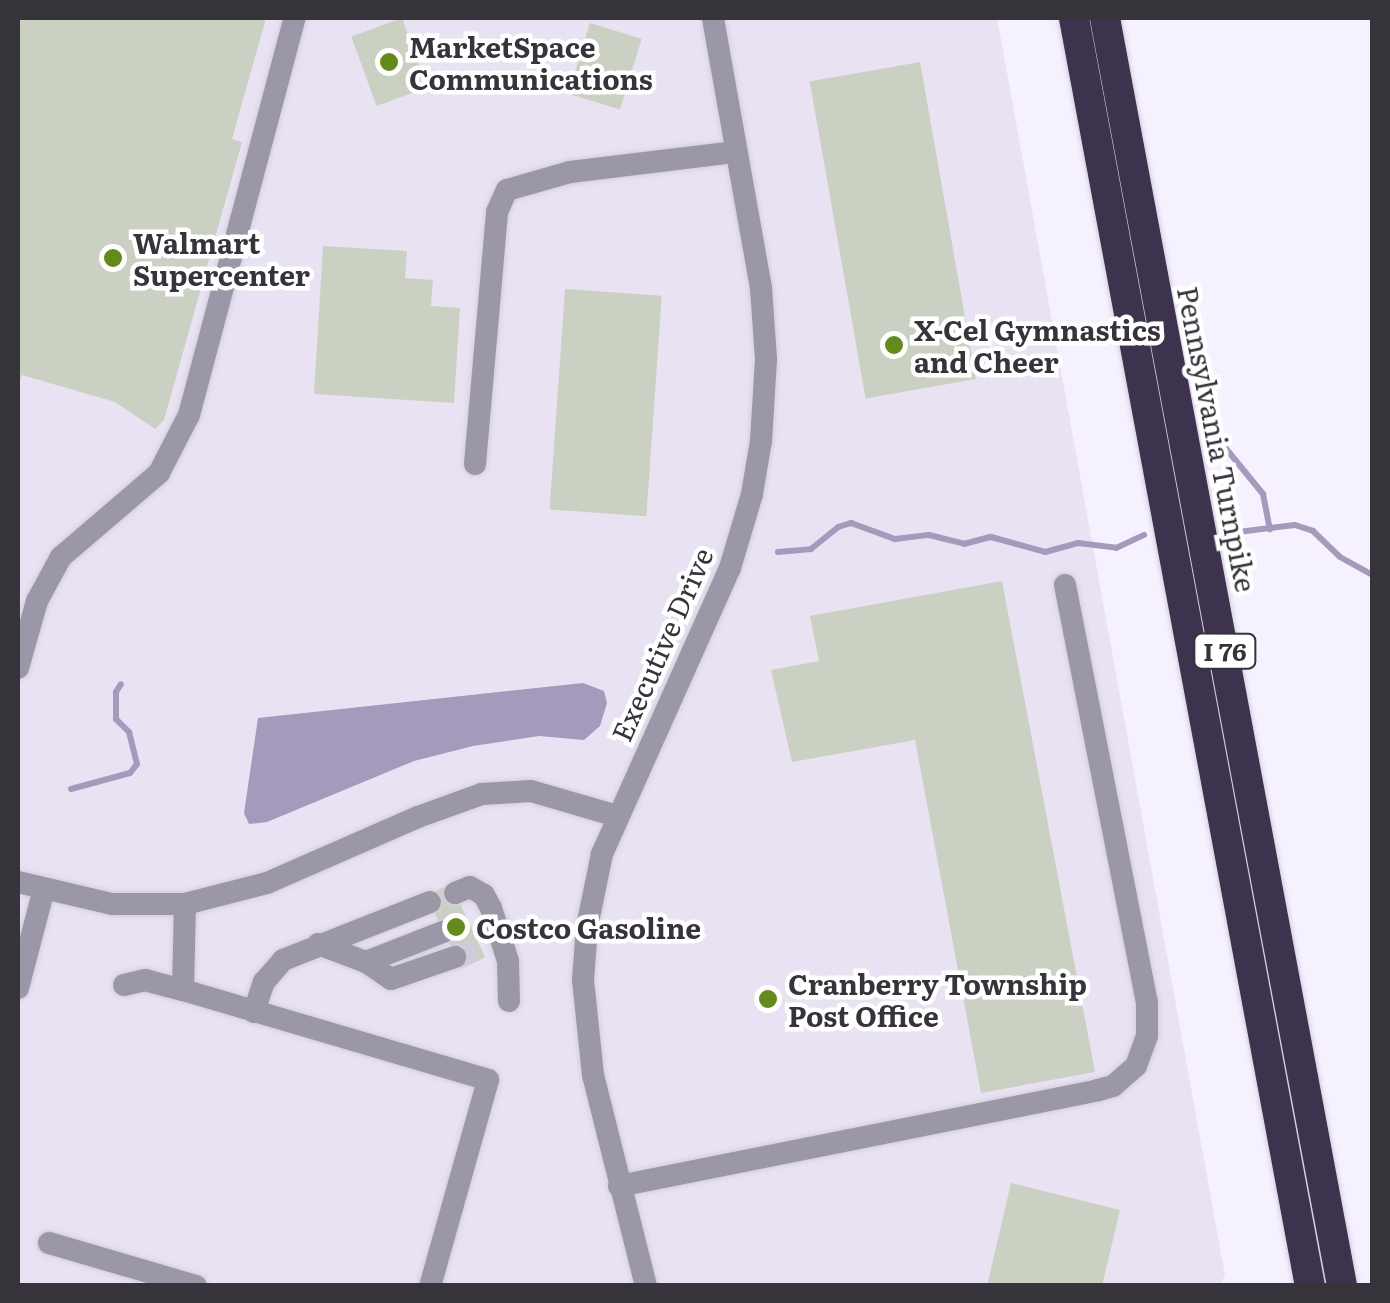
<!DOCTYPE html>
<html>
<head>
<meta charset="utf-8">
<style>
  body { margin:0 }
  #map { position:relative; width:1390px; height:1303px; overflow:hidden; background:#f5f1fe; font-family:Literata,serif }
  div>[style] { position:absolute }
  [style*='--x'] { left:calc(var(--x)*1px); top:calc(var(--y)*1px); width:calc(var(--w)*1px); rotate:calc(var(--a)*1deg) }
  .built>* { inset:0; background:#e8e2f3 }
  .water>* { inset:0; background:#a69abc }
  .stream>* { height:6px; margin:-3px; padding:0 3px; transform-origin:3px; border-radius:3px; background:#a69abc }
  .building>* { inset:0; background:#cad1c2; transform-origin:0 0 }
  .minor-tunnel>* { height:22px; margin-top:-11px; transform-origin:0; background:repeating-linear-gradient(90deg,#cfcbd7 0 22px,transparent 0 33px) }
  .roads { filter:drop-shadow(0 0 2px #d3cfdb) drop-shadow(0 0 2px #d3cfdb) }
  .minor>* { height:22px; margin:-11px; padding:0 11px; transform-origin:11px; border-radius:11px; background:#9c97a6 }
  .highway>* { height:30px; margin:-15px; padding:0 15px; transform-origin:15px; border-radius:15px; background:#3e334f }
  .dots>* { width:28px; height:28px; translate:-50% -50%; box-sizing:border-box; border:5px solid #fff; border-radius:50% }
  span { translate:-50% -50%; white-space:nowrap; text-align:center; line-height:1.15; -webkit-text-stroke:9px #fff; paint-order:stroke }
  .shield-label span { padding:2px 8px; background:#fff; border:2px solid; border-radius:8px; -webkit-text-stroke-width:0 }
  .shield-label { font-size:25px; color:#36333a; font-weight:700 }
  .poi-label { font-size:28px; color:#36333a; font-weight:700 }
  .left { translate:0 -50%; text-align:left }
  .street-label { font-size:28px; color:#36333a }
  .frame { position:absolute; inset:0; border:20px solid #36333a; pointer-events:none }
</style>
</head>
<body>
<div id="map">
  <div class="built">
    <i style="clip-path:polygon(18px 18px,997px 18px,1225px 1275px,1220px 1285px,18px 1285px)"></i>
  </div>
  <div class="water">
    <i style="clip-path:polygon(583px 683px,604px 691px,607px 703px,600px 726px,584px 740px,539px 736px,473px 746px,414px 761px,267px 822px,249px 824px,244px 813px,258px 718px)"></i>
  </div>
  <div class="stream">
    <i style="--x:1219;--y:440;--w:70;--a:50.8"></i>
    <i style="--x:1263;--y:494;--w:36;--a:79"></i>
    <i style="--x:1230;--y:533;--w:65;--a:-7"></i>
    <i style="--x:1295;--y:525;--w:19;--a:18"></i>
    <i style="--x:1313;--y:531;--w:37;--a:44"></i>
    <i style="--x:1340;--y:557;--w:37;--a:29"></i>
    <i style="--x:778;--y:552;--w:33;--a:-5"></i>
    <i style="--x:811;--y:549;--w:35;--a:-39"></i>
    <i style="--x:838;--y:527;--w:14;--a:-17"></i>
    <i style="--x:851;--y:523;--w:47;--a:20"></i>
    <i style="--x:895;--y:539;--w:34;--a:-7"></i>
    <i style="--x:929;--y:535;--w:36;--a:14"></i>
    <i style="--x:964;--y:544;--w:28;--a:-15"></i>
    <i style="--x:991;--y:537;--w:56;--a:15.5"></i>
    <i style="--x:1045;--y:552;--w:34;--a:-15"></i>
    <i style="--x:1078;--y:543;--w:38;--a:7"></i>
    <i style="--x:1116;--y:548;--w:31;--a:-25"></i>
    <i style="--x:71;--y:789;--w:61;--a:-15.2"></i>
    <i style="--x:130;--y:773;--w:11;--a:-52"></i>
    <i style="--x:137;--y:764;--w:33;--a:-104"></i>
    <i style="--x:129;--y:732;--w:18;--a:-135"></i>
    <i style="--x:116;--y:719;--w:27;--a:-90"></i>
    <i style="--x:116;--y:692;--w:9;--a:-58"></i>
  </div>
  <div class="building">
    <i style="clip-path:polygon(18px 18px,266px 18px,232px 139px,242px 142px,164px 420px,155px 429px,115px 402px,22px 375px,18px 386px)"></i>
    <i style="left:402px;top:18px;width:74px;height:54px;rotate:70deg"></i>
    <i style="left:590px;top:23px;width:54px;height:74px;rotate:17deg"></i>
    <i style="left:920px;top:62px;width:322px;height:112px;rotate:80deg"></i>
    <i style="clip-path:polygon(323px 246px,407px 251px,405px 278px,433px 280px,431px 306px,460px 308px,454px 403px,314px 394px)"></i>
    <i style="left:565px;top:289px;width:97px;height:221px;rotate:4deg"></i>
    <i style="clip-path:polygon(1002px 581px,1095px 1072px,981px 1093px,915px 740px,792px 762px,771px 670px,819px 661px,810px 616px)"></i>
    <i style="left:451px;top:884px;width:81px;height:27px;rotate:65deg"></i>
    <i style="clip-path:polygon(1011px 1183px,1120px 1210px,1102px 1286px,987px 1286px)"></i>
  </div>
  <div class="minor-tunnel">
    <i style="--x:443;--y:932;--w:28;--a:-19"></i>
    <i style="--x:455;--y:957;--w:28;--a:-19"></i>
  </div>
  <div class="roads">
    <div class="minor">
      <i style="--x:475;--y:464;--w:253;--a:-85"></i>
      <i style="--x:497;--y:212;--w:24;--a:-66"></i>
      <i style="--x:507;--y:190;--w:66;--a:-15.9"></i>
      <i style="--x:570;--y:172;--w:167;--a:-6.9"></i>
      <i style="--x:18;--y:668;--w:70;--a:-74.2"></i>
      <i style="--x:37;--y:601;--w:50;--a:-61.4"></i>
      <i style="--x:61;--y:557;--w:129;--a:-40.6"></i>
      <i style="--x:159;--y:473;--w:65;--a:-62.7"></i>
      <i style="--x:189;--y:415;--w:411;--a:-75.1"></i>
      <i style="--x:18;--y:882;--w:97;--a:13.2"></i>
      <i style="--x:112;--y:904;--w:73;--a:0"></i>
      <i style="--x:185;--y:904;--w:85;--a:-14.4"></i>
      <i style="--x:267;--y:883;--w:165;--a:-23.6"></i>
      <i style="--x:418;--y:817;--w:68;--a:-19.8"></i>
      <i style="--x:482;--y:794;--w:49;--a:-3.5"></i>
      <i style="--x:531;--y:791;--w:90;--a:16.2"></i>
      <i style="--x:455;--y:893;--w:16;--a:-22"></i>
      <i style="--x:470;--y:887;--w:16;--a:30"></i>
      <i style="--x:484;--y:895;--w:15;--a:62"></i>
      <i style="--x:491;--y:908;--w:56;--a:72.2"></i>
      <i style="--x:508;--y:961;--w:40;--a:88.6"></i>
      <i style="--x:318;--y:944;--w:51;--a:20.6"></i>
      <i style="--x:366;--y:962;--w:30;--a:34"></i>
      <i style="--x:391;--y:979;--w:68;--a:-19"></i>
      <i style="--x:366;--y:962;--w:83;--a:-21.3"></i>
      <i style="--x:124;--y:985;--w:22;--a:-13"></i>
      <i style="--x:145;--y:980;--w:39;--a:15"></i>
      <i style="--x:183;--y:990;--w:318;--a:16.4"></i>
      <i style="--x:488;--y:1080;--w:214;--a:105.7"></i>
      <i style="--x:18;--y:988;--w:102;--a:-75.3"></i>
      <i style="--x:183;--y:990;--w:86;--a:-88.7"></i>
      <i style="--x:254;--y:1012;--w:32;--a:-72"></i>
      <i style="--x:264;--y:982;--w:29;--a:-49"></i>
      <i style="--x:283;--y:960;--w:158;--a:-21.5"></i>
      <i style="--x:619;--y:1186;--w:489;--a:-11.3"></i>
      <i style="--x:1098;--y:1090;--w:16;--a:-15"></i>
      <i style="--x:1113;--y:1086;--w:30;--a:-41"></i>
      <i style="--x:1136;--y:1066;--w:32;--a:-70"></i>
      <i style="--x:1147;--y:1036;--w:33;--a:-90"></i>
      <i style="--x:1147;--y:1003;--w:426;--a:-101.1"></i>
      <i style="--x:49;--y:1243;--w:153;--a:16.3"></i>
      <i style="--x:646;--y:1286;--w:218;--a:-104.1"></i>
      <i style="--x:593;--y:1075;--w:96;--a:-96"></i>
      <i style="--x:583;--y:980;--w:53;--a:-85.7"></i>
      <i style="--x:587;--y:927;--w:75;--a:-78.4"></i>
      <i style="--x:602;--y:854;--w:313;--a:-65.9"></i>
      <i style="--x:730;--y:568;--w:77;--a:-73.4"></i>
      <i style="--x:752;--y:494;--w:54;--a:-80.4"></i>
      <i style="--x:761;--y:441;--w:82;--a:-86.5"></i>
      <i style="--x:766;--y:359;--w:71;--a:-94"></i>
      <i style="--x:761;--y:288;--w:274;--a:-100.1"></i>
    </div>
    <div class="highway">
      <i style="--x:1074;--y:18;--w:1290;--a:79.46"></i>
      <i style="--x:1105;--y:18;--w:1290;--a:79.41"></i>
    </div>
  </div>
  <div class="dots">
    <i style="left:389px;top:62px;background:#638b18"></i>
    <i style="left:113px;top:258px;background:#638b18"></i>
    <i style="left:894px;top:345px;background:#638b18"></i>
    <i style="left:456px;top:927px;background:#638b18"></i>
    <i style="left:768px;top:999px;background:#638b18"></i>
  </div>
  <div class="shield-label">
    <span style="left:1225px;top:651px">I 76</span>
  </div>
  <div class="poi-label">
    <span class="left" style="left:409px;top:62px">MarketSpace<br>Communications</span>
    <span class="left" style="left:133px;top:258px">Walmart<br>Supercenter</span>
    <span class="left" style="left:914px;top:345px">X-Cel Gymnastics<br>and Cheer</span>
    <span class="left" style="left:476px;top:927px">Costco Gasoline</span>
    <span class="left" style="left:788px;top:999px">Cranberry Township<br>Post Office</span>
  </div>
  <div class="street-label">
    <span style="left:1218px;top:439px;rotate:79deg">Pennsylvania Turnpike</span>
    <span style="left:661px;top:644px;rotate:-66deg">Executive Drive</span>
  </div>
  <div class="frame"></div>
</div>
</body>
</html>
